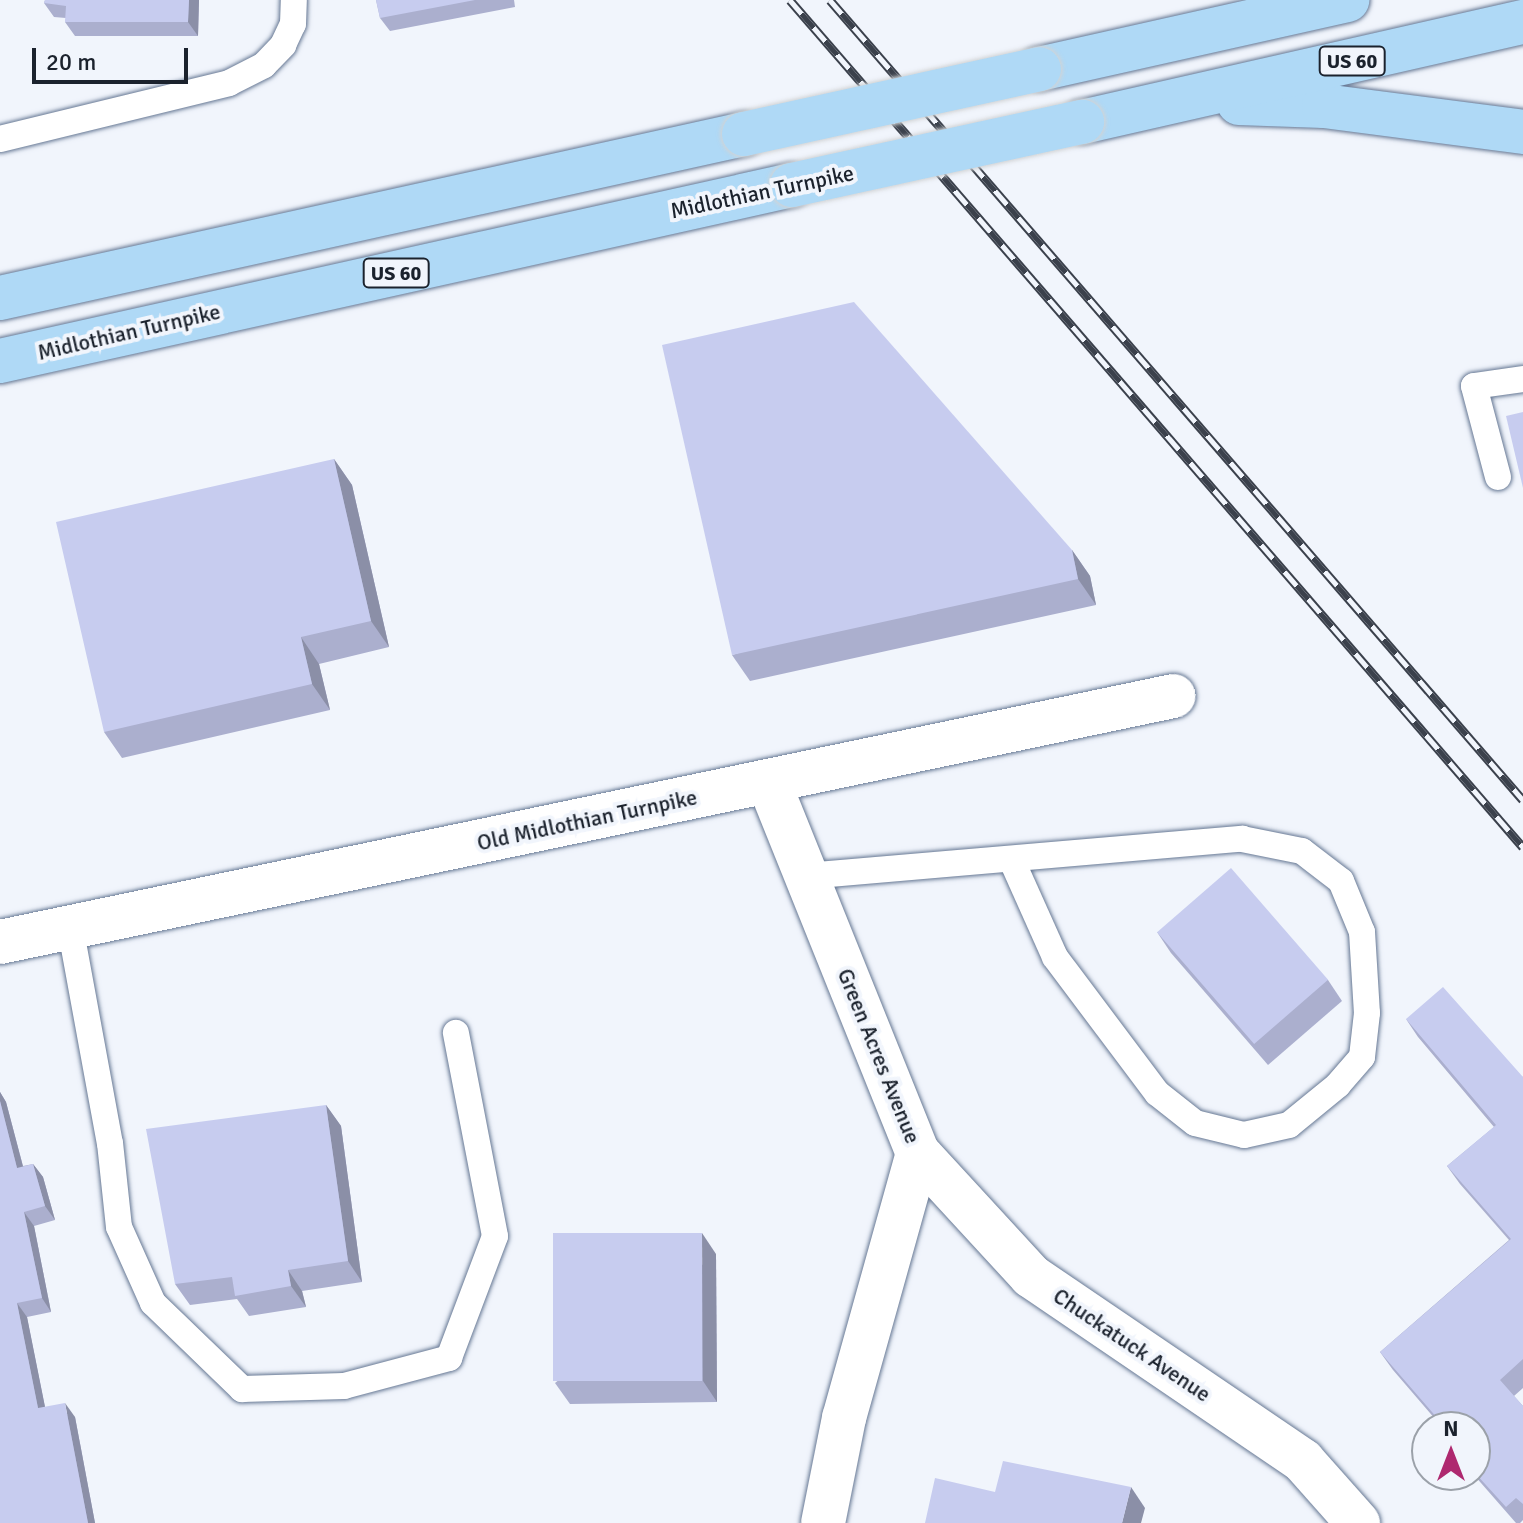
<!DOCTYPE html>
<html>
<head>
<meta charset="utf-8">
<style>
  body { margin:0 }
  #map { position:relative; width:1523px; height:1523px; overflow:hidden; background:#f1f5fc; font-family:Signika,sans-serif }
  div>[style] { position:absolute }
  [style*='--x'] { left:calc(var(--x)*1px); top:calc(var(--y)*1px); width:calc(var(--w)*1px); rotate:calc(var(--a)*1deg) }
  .roads { filter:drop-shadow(0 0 2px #667894) drop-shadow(0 0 2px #667894) }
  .lane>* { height:26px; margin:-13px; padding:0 13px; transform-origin:13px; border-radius:13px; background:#fff }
  .street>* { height:44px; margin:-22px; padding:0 22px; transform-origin:22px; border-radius:22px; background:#fff }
  .primary>* { height:44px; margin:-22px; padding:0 22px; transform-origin:22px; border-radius:22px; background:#afd9f6 }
  .rail>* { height:9px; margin-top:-4.5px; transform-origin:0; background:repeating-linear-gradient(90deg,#f1f5fc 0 18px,#3b414c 0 36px); box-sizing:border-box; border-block:2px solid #3b414c }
  .bridges { filter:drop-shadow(0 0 2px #d1d3d5) drop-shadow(0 0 2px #d1d3d5) }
  .primary-bridge>* { height:44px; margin:-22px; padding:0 22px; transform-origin:22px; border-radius:22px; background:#afd9f6 }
  .wall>* { inset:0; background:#abafce }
  .shaded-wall>* { inset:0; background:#8b8fa7 }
  .building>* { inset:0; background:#c7ccef; transform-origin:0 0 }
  span { translate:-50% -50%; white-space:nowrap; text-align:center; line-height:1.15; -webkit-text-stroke:8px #f1f5fc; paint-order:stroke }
  .shield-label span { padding:2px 6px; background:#f1f5fc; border:2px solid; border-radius:6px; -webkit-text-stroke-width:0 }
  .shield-label { font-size:20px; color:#1b222d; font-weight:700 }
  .street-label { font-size:22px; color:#1b222d }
  .north { position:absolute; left:1411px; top:1411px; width:80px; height:80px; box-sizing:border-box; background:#f1f5fc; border:2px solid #9ba1a9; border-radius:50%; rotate:0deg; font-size:22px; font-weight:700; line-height:32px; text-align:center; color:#1b222d }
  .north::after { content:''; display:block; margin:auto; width:28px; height:36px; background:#ae286f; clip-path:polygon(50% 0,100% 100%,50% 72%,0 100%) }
  .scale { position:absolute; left:32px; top:48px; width:156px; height:36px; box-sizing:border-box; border:4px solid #1b222d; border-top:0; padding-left:10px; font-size:24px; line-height:28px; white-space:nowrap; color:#1b222d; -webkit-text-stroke:6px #f1f5fc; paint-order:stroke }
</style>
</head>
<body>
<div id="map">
  <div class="roads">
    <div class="lane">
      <i style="--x:0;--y:139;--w:236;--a:-13.7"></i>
      <i style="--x:229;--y:83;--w:39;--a:-27"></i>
      <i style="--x:264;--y:65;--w:28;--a:-46"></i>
      <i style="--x:283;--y:45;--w:23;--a:-65"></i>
      <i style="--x:293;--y:24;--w:24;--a:-88"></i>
      <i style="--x:1498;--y:477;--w:94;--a:-104.8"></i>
      <i style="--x:1474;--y:386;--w:49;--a:-8.1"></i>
      <i style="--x:806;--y:876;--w:438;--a:-4.9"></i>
      <i style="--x:1242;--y:839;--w:61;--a:11.3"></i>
      <i style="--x:1302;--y:851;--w:49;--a:37.6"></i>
      <i style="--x:1341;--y:881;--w:55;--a:67.6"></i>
      <i style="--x:1362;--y:932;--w:81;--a:86.5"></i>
      <i style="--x:1367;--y:1013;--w:44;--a:96.5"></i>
      <i style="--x:1362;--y:1057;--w:37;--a:131"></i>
      <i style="--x:1338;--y:1085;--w:63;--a:140.8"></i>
      <i style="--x:1289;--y:1125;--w:46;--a:167.5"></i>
      <i style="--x:1244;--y:1135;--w:50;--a:-166.2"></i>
      <i style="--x:1195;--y:1123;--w:48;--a:-141.7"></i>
      <i style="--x:1157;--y:1093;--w:170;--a:-126.9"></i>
      <i style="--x:1055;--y:957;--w:105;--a:-114.1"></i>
      <i style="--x:70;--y:926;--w:221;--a:79.6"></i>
      <i style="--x:110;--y:1143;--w:84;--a:83.9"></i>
      <i style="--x:119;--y:1227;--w:83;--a:65.9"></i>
      <i style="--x:153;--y:1303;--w:124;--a:44"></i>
      <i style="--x:242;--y:1389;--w:102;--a:-1.7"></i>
      <i style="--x:344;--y:1386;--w:109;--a:-14.9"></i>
      <i style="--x:449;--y:1358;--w:130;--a:-69.3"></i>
      <i style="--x:495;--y:1236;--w:207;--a:-100.9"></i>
    </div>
    <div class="street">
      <i style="--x:769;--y:783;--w:399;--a:68.1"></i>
      <i style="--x:918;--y:1153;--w:275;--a:105.6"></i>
      <i style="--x:844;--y:1418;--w:107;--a:101.3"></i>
      <i style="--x:0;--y:942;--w:1199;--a:-11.84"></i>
      <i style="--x:918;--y:1153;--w:167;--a:47.4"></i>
      <i style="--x:1031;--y:1276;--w:329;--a:34.2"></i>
      <i style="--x:1303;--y:1461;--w:83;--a:48.4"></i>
    </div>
    <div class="primary">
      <i style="--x:1039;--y:69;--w:316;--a:-12.6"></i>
      <i style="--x:1239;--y:103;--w:85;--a:2"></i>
      <i style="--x:1324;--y:106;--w:201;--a:7.4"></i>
      <i style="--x:1082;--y:122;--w:452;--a:-12.8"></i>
      <i style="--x:0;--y:298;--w:762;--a:-12.43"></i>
      <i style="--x:0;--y:361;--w:811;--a:-12.53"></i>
    </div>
  </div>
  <div class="rail">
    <i style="--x:790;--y:0;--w:1120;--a:49.13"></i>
    <i style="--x:830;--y:0;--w:1058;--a:49.1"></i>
  </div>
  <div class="bridges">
    <div class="primary-bridge">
      <i style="--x:744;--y:134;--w:302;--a:-12.4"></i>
      <i style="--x:792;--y:185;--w:297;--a:-12.3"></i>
    </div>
  </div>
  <div class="wall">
    <i style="clip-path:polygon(45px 0,199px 0,198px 36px,75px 36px,65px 22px,66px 18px,54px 17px,44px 3px)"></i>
    <i style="clip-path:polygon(376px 0,514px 0,515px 7px,390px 31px,380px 18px)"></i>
    <i style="clip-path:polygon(334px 459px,352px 485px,389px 647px,319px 664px,330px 710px,122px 758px,104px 732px)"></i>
    <i style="clip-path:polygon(1072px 550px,1090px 576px,1096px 605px,750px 681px,732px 655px)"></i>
    <i style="clip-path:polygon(1157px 932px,1328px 980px,1342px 1001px,1268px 1065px,1171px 953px)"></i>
    <i style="clip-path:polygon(1406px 1019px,1523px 1077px,1523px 1388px,1514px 1396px,1523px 1406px,1523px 1520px,1520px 1523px,1516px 1523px,1474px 1475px,1475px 1475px,1475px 1427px,1442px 1427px,1393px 1370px,1380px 1352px,1509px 1240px,1460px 1184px,1447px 1166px,1494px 1127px,1418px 1037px)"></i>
    <i style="clip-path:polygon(0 1092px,6px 1102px,23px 1166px,33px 1164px,43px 1177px,55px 1220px,34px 1226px,51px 1312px,27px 1317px,45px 1407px,75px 1417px,95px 1523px,0 1523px)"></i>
    <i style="clip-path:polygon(326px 1105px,341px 1126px,362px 1282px,302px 1291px,306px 1307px,249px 1316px,237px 1299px,190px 1305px,175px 1284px)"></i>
    <i style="clip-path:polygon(716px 1254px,717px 1402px,570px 1404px,555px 1383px)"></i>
  </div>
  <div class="shaded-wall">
    <i style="clip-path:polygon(189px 0,199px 0,198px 36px,188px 22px)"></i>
    <i style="clip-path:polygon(334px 459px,352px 485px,389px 647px,371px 621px)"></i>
    <i style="clip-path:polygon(1072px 550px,1090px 576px,1096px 605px,1078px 579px)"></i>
    <i style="clip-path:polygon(301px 637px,319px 664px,330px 710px,312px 684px)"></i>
    <i style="clip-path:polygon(0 1092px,6px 1102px,27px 1182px,17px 1168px,0 1101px)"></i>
    <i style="clip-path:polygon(326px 1105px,341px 1126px,362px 1282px,348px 1261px)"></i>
    <i style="clip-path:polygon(33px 1164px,43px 1177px,55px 1220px,45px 1206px)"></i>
    <i style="clip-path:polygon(24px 1212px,34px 1226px,51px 1312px,42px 1298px)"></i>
    <i style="clip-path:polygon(702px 1233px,716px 1254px,717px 1402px,703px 1381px)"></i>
    <i style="clip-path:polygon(288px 1270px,302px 1291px,306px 1307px,291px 1286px)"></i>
    <i style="clip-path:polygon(17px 1303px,27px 1317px,48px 1422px,38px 1408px)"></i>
    <i style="clip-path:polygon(65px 1403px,75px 1417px,95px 1523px,88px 1523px)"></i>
    <i style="clip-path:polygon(1131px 1487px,1145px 1508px,1141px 1523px,1122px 1523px)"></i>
  </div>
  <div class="building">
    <i style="clip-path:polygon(45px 0,189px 0,188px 22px,65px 22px,66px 6px,44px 3px)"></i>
    <i style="clip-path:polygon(376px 0,475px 0,380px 18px)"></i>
    <i style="clip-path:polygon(854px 302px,1072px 550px,1078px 579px,732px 655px,662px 345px)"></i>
    <i style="clip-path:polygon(1523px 412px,1523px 488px,1506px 416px)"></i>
    <i style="clip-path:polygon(334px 459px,371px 621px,301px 637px,312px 684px,104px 732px,56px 522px)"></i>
    <i style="left:1231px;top:868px;width:148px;height:98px;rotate:49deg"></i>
    <i style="clip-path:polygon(1443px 987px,1523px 1077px,1523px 1359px,1500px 1380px,1523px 1406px,1523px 1504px,1516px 1498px,1506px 1507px,1475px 1473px,1475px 1427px,1445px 1427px,1380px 1352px,1511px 1239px,1447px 1166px,1496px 1125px,1406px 1019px)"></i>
    <i style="clip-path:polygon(0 1101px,17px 1168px,33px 1164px,45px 1206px,24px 1212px,42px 1298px,17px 1303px,38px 1408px,65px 1403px,88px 1523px,0 1523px)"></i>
    <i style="clip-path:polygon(326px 1105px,348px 1261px,288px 1270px,291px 1286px,235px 1296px,232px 1277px,175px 1284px,146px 1129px)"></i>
    <i style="left:702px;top:1233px;width:148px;height:149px;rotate:90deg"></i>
    <i style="clip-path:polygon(1003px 1461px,1131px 1487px,1122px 1523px,925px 1523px,935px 1478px,995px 1492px)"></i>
  </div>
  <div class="shield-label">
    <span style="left:1352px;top:61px">US 60</span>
    <span style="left:396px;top:273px">US 60</span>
  </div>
  <div class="street-label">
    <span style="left:762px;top:192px;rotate:-12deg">Midlothian Turnpike</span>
    <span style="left:129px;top:332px;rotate:-13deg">Midlothian Turnpike</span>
    <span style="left:587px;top:820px;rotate:-12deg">Old Midlothian Turnpike</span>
    <span style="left:879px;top:1056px;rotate:68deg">Green Acres Avenue</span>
    <span style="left:1132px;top:1345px;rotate:34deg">Chuckatuck Avenue</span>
  </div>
  <div class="north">N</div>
  <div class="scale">20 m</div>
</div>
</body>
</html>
